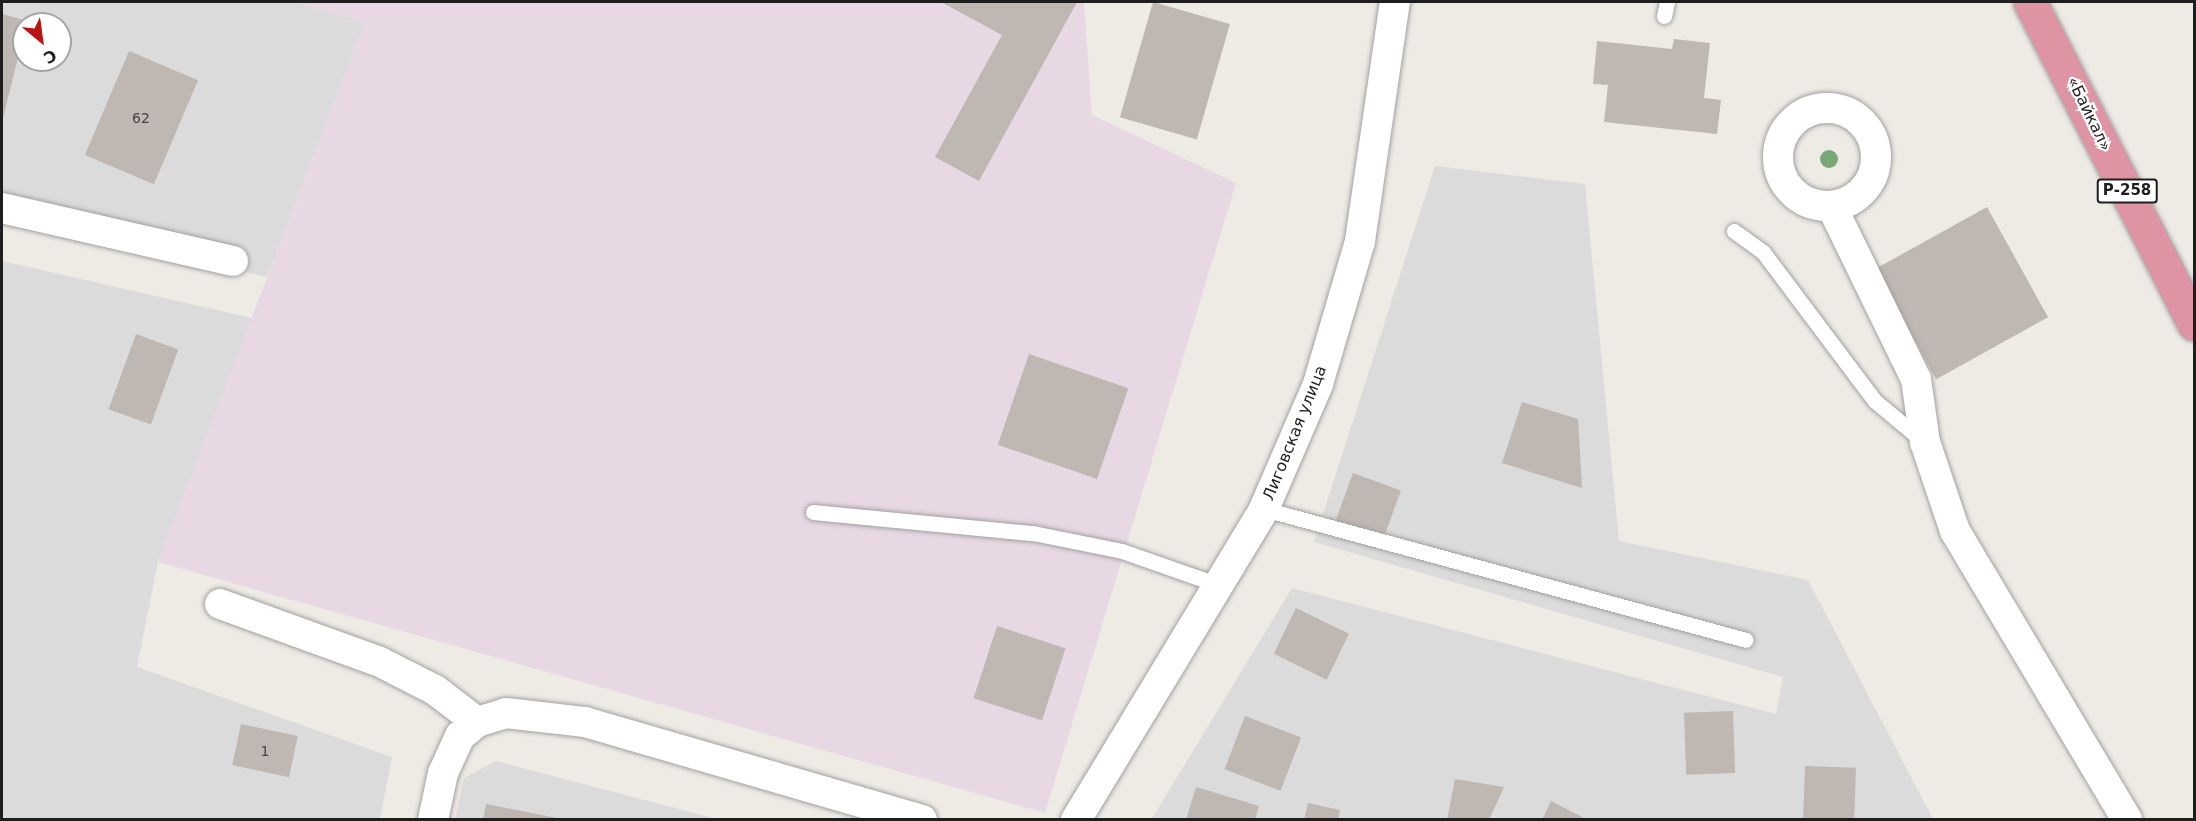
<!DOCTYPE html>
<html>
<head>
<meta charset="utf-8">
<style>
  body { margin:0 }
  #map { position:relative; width:2196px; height:821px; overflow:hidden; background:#eeebe5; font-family:"DejaVu Sans",sans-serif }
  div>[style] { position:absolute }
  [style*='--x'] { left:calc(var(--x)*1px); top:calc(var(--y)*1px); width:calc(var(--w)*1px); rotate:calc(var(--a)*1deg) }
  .residential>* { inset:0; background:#dcdbdb }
  .industrial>* { inset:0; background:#e7d8e4 }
  .building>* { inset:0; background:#beb7b2; transform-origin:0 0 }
  .roads { filter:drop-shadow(0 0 2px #a2a2a2) drop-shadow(0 0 2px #a2a2a2) }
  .lane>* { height:15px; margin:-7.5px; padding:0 7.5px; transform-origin:7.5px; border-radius:7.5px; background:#fff }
  .street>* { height:30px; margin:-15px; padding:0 15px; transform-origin:15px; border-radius:15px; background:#fff }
  .street>.ring { margin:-15px; padding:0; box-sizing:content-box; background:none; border:30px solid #fff; border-radius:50% }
  .highway>* { height:33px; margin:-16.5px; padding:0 16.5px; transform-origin:16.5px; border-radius:16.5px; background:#de94a3 }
  .trees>* { width:18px; height:18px; margin:-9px; border-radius:50%; background:#77a876 }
  span { translate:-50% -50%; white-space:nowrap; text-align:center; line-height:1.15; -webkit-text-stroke:4.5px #fff; paint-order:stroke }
  .number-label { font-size:14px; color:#464443 }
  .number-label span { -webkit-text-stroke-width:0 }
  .shield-label span { padding:2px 4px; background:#fff; border:2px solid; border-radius:4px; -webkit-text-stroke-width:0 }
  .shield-label { font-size:15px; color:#1e1e1e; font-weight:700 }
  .street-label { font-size:16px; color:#1e1e1e }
  .frame { position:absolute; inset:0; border:3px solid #1e1e1e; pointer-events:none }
  .north { position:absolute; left:12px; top:12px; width:60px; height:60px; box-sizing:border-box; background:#fff; border:2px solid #a5a5a5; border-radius:50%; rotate:151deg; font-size:16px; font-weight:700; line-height:24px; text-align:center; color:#1e1e1e }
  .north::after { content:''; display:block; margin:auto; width:21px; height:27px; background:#b91315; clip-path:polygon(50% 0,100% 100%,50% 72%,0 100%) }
</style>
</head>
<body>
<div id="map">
  <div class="residential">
    <i style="clip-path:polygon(evenodd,2px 2px,295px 2px,365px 22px,267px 277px,2px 212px,2px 2px,24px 24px,60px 24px,60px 60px,24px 60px,24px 24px)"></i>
    <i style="clip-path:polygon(1435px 166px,1585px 184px,1619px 541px,1808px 580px,1933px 819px,1151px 820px,1292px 588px,1776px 714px,1783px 677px,1314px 542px)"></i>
    <i style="clip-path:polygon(2px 261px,252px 318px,158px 562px,137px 667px,392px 757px,380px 819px,2px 820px)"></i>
    <i style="clip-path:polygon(496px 761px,717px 819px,455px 820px,464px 778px)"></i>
  </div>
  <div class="industrial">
    <i style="clip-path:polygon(295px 2px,1084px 2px,1092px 115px,1236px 183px,1045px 813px,158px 562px,365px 22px)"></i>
  </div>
  <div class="building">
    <i style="clip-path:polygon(941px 2px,1077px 2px,979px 181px,935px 157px,1002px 35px)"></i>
    <i style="left:1153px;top:2px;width:80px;height:120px;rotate:16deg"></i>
    <i style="clip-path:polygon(2px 14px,27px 21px,2px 122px)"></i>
    <i style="clip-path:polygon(1674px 39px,1710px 43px,1704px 98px,1721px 100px,1717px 134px,1604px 122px,1608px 85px,1593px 84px,1597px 41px,1672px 49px)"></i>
    <i style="left:129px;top:51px;width:75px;height:113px;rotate:23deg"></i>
    <i style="left:1987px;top:207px;width:126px;height:128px;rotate:61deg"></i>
    <i style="left:136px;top:334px;width:45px;height:80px;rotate:20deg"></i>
    <i style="left:1029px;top:354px;width:105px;height:96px;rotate:19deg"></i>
    <i style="clip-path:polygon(1522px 402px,1578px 419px,1582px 488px,1502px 463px)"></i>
    <i style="left:1353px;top:473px;width:51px;height:54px;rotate:20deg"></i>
    <i style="left:1296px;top:608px;width:59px;height:51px;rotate:26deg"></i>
    <i style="left:997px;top:626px;width:72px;height:76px;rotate:18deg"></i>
    <i style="left:1733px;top:711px;width:62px;height:49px;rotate:88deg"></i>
    <i style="left:1245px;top:716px;width:60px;height:57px;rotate:21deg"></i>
    <i style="left:241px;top:724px;width:58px;height:42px;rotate:12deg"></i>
    <i style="left:1805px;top:766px;width:51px;height:54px;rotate:2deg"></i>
    <i style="clip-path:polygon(1455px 779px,1504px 787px,1489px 820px,1447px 820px)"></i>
    <i style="clip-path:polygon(1196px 787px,1259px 806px,1255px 820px,1186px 820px)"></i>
    <i style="clip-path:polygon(1551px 801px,1588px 820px,1542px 820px)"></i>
    <i style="clip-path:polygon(1308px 803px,1340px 810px,1338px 820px,1304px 820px)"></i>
    <i style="clip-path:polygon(486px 804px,557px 818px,557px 820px,483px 820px)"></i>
  </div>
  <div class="roads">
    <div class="lane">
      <i style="--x:1664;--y:16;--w:14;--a:-78"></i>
      <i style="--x:1734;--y:231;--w:36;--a:36"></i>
      <i style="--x:1763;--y:252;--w:186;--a:53.1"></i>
      <i style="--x:1875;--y:401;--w:62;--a:39.8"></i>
      <i style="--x:1264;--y:509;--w:499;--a:15.2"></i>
      <i style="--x:813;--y:512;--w:221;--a:5.5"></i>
      <i style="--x:1033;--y:533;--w:91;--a:11.4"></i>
      <i style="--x:1122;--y:551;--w:100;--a:19.3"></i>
    </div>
    <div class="street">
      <i class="ring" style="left:1778px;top:108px;width:68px;height:68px"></i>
      <i style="--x:1832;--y:207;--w:191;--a:64"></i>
      <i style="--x:1916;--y:379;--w:64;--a:81.9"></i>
      <i style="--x:1925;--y:442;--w:94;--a:71.4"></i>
      <i style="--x:1955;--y:531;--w:336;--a:59.2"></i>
      <i style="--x:2;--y:208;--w:237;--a:12.9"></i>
      <i style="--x:220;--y:604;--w:170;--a:19.9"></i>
      <i style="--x:380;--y:662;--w:62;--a:27"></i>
      <i style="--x:435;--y:690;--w:53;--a:37.3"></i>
      <i style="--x:477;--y:722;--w:30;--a:-17"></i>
      <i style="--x:506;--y:713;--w:80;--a:6.5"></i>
      <i style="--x:585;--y:722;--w:351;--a:16.2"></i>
      <i style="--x:433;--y:820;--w:48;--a:-78"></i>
      <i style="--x:443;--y:773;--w:41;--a:-65.3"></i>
      <i style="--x:460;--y:736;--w:22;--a:-39"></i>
      <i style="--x:1076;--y:820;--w:363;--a:-58.8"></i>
      <i style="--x:1264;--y:509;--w:136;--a:-66.6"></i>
      <i style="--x:1318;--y:384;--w:149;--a:-73.6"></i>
      <i style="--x:1360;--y:241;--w:242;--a:-81.7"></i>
    </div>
    <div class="highway">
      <i style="--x:2030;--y:2;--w:361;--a:63"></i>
    </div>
  </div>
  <div class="trees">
    <i style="left:1829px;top:159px"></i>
  </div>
  <div class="number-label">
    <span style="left:141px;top:118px">62</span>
    <span style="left:265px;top:751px">1</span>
  </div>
  <div class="shield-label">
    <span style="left:2127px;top:191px">Р-258</span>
  </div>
  <div class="street-label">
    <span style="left:2089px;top:114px;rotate:64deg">«Байкал»</span>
    <span style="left:1295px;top:433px;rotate:-68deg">Лиговская улица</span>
  </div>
  <div class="frame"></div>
  <div class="north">С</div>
</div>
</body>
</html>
